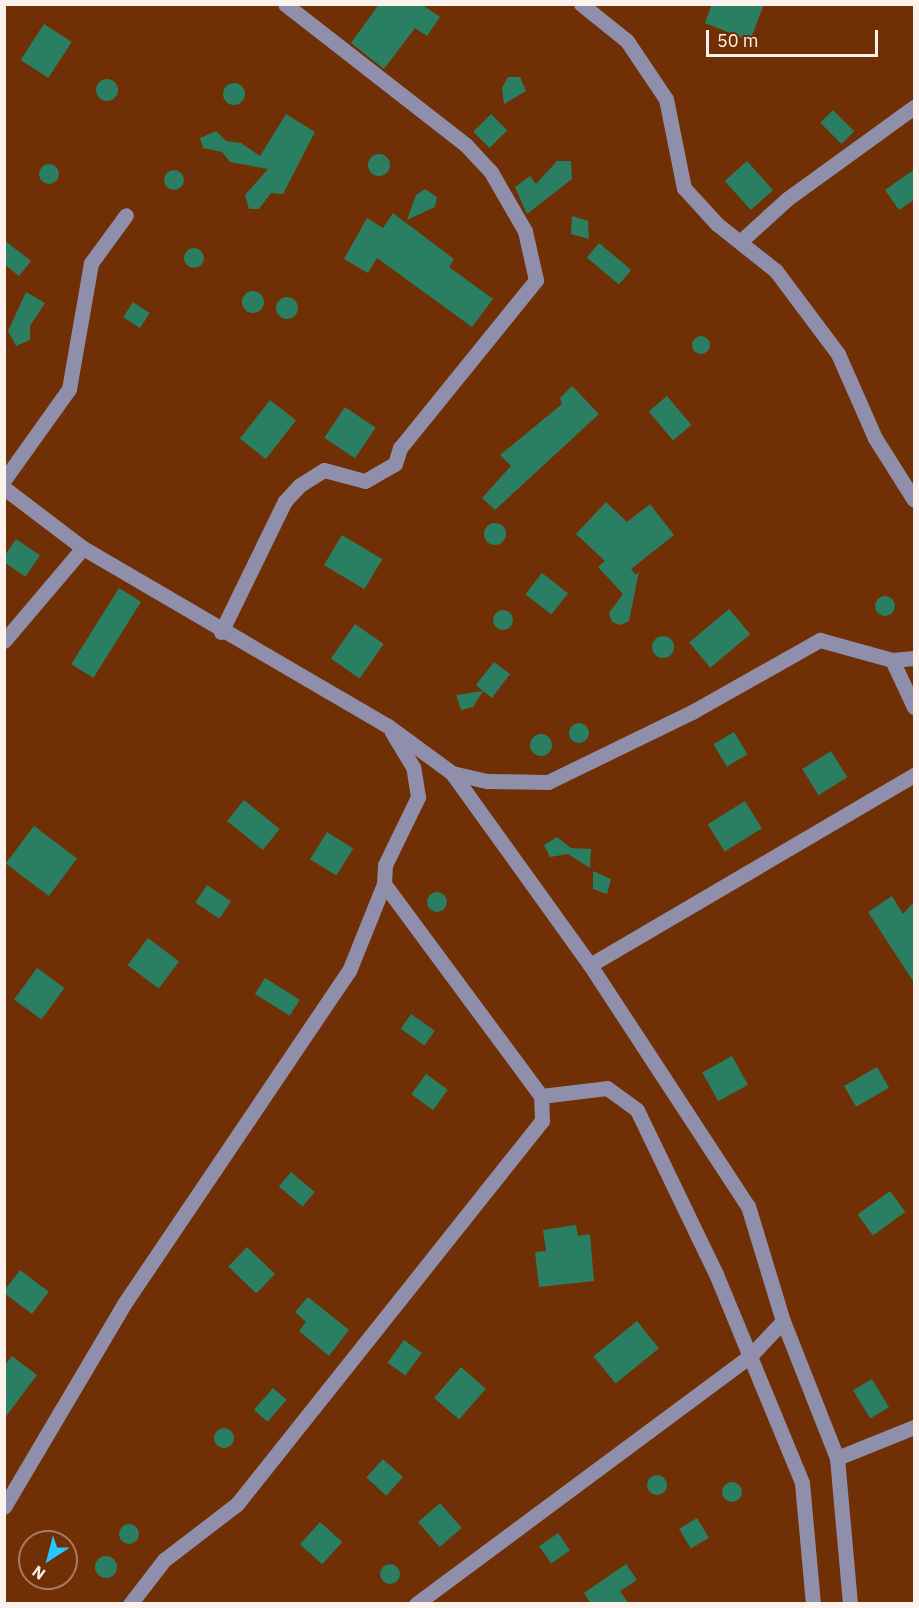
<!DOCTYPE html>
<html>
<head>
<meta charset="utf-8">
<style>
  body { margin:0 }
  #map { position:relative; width:919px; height:1608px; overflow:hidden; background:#702f04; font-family:"IBM Plex Sans",sans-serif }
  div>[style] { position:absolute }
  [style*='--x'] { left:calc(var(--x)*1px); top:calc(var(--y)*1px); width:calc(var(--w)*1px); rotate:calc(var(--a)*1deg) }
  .building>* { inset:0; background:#2a7f63; transform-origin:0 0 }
  .round { border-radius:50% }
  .minor>* { height:15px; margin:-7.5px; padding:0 7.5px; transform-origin:7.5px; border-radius:7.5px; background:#908fab }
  span { translate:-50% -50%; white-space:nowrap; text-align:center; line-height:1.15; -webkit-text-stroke:4.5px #702f04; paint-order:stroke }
  .frame { position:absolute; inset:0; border:6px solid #fbf2ee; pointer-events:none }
  .north { position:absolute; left:18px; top:1530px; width:60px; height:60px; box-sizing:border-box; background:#702f04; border:2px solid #a87d62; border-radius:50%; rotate:216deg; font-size:16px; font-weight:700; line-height:24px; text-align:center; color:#fbf2ee }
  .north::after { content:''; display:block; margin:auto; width:21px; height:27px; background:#27c8ff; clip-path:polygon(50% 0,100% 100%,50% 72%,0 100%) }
  .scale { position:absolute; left:706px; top:30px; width:172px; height:27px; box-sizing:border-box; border:3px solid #fbf2ee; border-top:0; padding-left:8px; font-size:18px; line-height:21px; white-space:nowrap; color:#fbf2ee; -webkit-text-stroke:4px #702f04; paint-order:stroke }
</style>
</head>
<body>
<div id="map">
  <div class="building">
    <i style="clip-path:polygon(379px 4px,421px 4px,440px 17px,427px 36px,415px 28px,384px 69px,351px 43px)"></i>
    <i style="clip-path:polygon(712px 4px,764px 4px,750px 41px,705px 23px)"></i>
    <i style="left:44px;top:24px;width:33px;height:43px;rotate:33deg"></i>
    <i style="clip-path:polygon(508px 77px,520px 77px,526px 91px,504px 104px,502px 88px)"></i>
    <i class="round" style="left:96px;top:79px;width:22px;height:22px"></i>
    <i class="round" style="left:223px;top:83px;width:22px;height:22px"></i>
    <i style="left:833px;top:110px;width:30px;height:18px;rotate:45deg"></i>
    <i style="clip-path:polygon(286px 114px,315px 132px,283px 194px,271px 193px,259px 209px,249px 209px,245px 195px,268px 169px,230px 162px,222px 152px,203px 148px,200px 138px,216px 131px,226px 141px,241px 143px,260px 156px)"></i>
    <i style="left:491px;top:114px;width:23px;height:25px;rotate:45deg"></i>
    <i class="round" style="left:368px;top:154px;width:22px;height:22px"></i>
    <i style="clip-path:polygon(557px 161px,571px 161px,572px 179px,527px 214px,515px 187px,530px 176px,536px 184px)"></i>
    <i style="left:747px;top:161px;width:39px;height:30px;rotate:48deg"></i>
    <i class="round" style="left:39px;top:164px;width:20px;height:20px"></i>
    <i style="clip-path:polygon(915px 169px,915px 199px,899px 210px,885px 190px)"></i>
    <i class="round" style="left:164px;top:170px;width:20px;height:20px"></i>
    <i style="clip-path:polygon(425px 189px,437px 197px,435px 207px,407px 220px,416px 195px)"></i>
    <i style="clip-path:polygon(393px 213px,454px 259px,449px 267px,493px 299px,472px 327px,377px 258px,368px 273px,344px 259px,367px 218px,383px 228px)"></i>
    <i style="clip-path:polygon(572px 216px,588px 221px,589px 239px,571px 234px)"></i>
    <i style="clip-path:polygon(4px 240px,31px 261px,19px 276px,4px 264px)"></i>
    <i style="left:599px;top:243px;width:42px;height:19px;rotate:40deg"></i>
    <i class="round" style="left:184px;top:248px;width:20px;height:20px"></i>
    <i class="round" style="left:242px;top:291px;width:22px;height:22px"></i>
    <i style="clip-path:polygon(26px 292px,45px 303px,30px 326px,30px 340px,16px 346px,8px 331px)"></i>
    <i class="round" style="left:276px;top:297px;width:22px;height:22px"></i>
    <i style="left:133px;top:302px;width:20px;height:18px;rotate:33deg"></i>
    <i class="round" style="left:692px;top:336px;width:18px;height:18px"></i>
    <i style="clip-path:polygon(572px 386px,599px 414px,495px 510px,482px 498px,511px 466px,500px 455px,562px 404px,560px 398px)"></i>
    <i style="left:667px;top:396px;width:38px;height:24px;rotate:50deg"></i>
    <i style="left:270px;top:400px;width:33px;height:49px;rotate:38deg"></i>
    <i style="left:345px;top:407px;width:37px;height:37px;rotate:34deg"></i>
    <i style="clip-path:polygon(606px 502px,627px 522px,650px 504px,674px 535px,631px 569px,636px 575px,639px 571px,629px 621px,621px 625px,612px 622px,609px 613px,623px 594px,598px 567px,605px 561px,576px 534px)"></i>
    <i class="round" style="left:484px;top:523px;width:22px;height:22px"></i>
    <i style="left:342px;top:535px;width:47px;height:35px;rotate:31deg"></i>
    <i style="left:16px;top:539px;width:29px;height:26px;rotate:34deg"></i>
    <i style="left:542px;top:573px;width:33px;height:27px;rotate:38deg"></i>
    <i style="left:119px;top:588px;width:26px;height:90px;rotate:32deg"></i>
    <i class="round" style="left:875px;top:596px;width:20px;height:20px"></i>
    <i style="left:729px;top:609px;width:33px;height:52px;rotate:50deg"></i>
    <i class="round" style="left:493px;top:610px;width:20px;height:20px"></i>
    <i style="left:355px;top:624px;width:35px;height:42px;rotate:35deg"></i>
    <i class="round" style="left:652px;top:636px;width:22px;height:22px"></i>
    <i style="clip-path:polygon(494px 662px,510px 674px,492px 698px,483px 691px,473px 707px,461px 710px,456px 695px,483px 691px,476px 685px)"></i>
    <i class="round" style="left:569px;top:723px;width:20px;height:20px"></i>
    <i style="left:734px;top:732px;width:26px;height:24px;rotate:59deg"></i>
    <i class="round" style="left:530px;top:734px;width:22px;height:22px"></i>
    <i style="left:831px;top:751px;width:31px;height:34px;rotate:58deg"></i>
    <i style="left:244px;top:800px;width:46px;height:27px;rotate:39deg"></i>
    <i style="left:745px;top:801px;width:32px;height:44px;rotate:58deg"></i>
    <i style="left:34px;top:826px;width:54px;height:47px;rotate:37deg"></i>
    <i style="left:327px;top:832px;width:31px;height:32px;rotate:32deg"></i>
    <i style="clip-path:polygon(557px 837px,571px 848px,591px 849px,590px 868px,568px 854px,550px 857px,544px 845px)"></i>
    <i style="clip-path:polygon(593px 871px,611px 879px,607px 894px,593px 889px)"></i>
    <i style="left:207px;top:885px;width:29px;height:21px;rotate:34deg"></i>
    <i class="round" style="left:427px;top:892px;width:20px;height:20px"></i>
    <i style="clip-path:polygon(892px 896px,903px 914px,915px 901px,915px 984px,868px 912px)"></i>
    <i style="left:148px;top:938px;width:39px;height:34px;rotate:37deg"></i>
    <i style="left:37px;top:968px;width:34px;height:39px;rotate:36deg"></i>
    <i style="left:265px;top:978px;width:41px;height:19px;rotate:32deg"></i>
    <i style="left:411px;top:1014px;width:29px;height:18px;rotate:35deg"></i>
    <i style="left:732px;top:1056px;width:33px;height:34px;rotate:61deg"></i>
    <i style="left:877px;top:1067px;width:24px;height:38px;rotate:60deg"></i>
    <i style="left:426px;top:1074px;width:27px;height:25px;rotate:36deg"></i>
    <i style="left:291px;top:1172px;width:31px;height:19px;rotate:40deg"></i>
    <i style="left:890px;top:1191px;width:26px;height:40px;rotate:54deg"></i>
    <i style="clip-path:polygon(576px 1225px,578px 1236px,590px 1234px,594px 1281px,539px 1287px,535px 1252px,546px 1251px,543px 1230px)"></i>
    <i style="left:247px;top:1247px;width:39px;height:27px;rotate:44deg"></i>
    <i style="left:20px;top:1270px;width:36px;height:28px;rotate:37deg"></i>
    <i style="clip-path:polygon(308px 1297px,349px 1330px,329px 1356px,299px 1331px,306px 1322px,295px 1312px)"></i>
    <i style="left:637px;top:1321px;width:35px;height:56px;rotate:51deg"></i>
    <i style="left:404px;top:1340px;width:22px;height:28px;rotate:36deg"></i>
    <i style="clip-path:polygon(12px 1356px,37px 1375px,4px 1419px,4px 1366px)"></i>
    <i style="left:461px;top:1367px;width:33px;height:41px;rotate:41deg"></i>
    <i style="left:872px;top:1379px;width:33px;height:22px;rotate:59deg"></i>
    <i style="left:273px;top:1388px;width:18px;height:29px;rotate:41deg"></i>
    <i class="round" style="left:214px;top:1428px;width:20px;height:20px"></i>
    <i style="left:383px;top:1459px;width:27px;height:25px;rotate:42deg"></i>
    <i class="round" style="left:647px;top:1475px;width:20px;height:20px"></i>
    <i class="round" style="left:722px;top:1482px;width:20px;height:20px"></i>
    <i style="left:440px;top:1503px;width:33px;height:29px;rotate:49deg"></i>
    <i style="left:697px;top:1518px;width:23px;height:21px;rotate:59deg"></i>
    <i style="left:320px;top:1522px;width:30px;height:30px;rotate:42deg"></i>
    <i class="round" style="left:119px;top:1524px;width:20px;height:20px"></i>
    <i style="left:558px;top:1533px;width:21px;height:23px;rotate:55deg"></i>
    <i class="round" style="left:95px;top:1556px;width:22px;height:22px"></i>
    <i class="round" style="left:380px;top:1564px;width:20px;height:20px"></i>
    <i style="clip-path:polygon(626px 1564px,637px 1580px,620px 1591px,629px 1604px,591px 1604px,584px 1593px)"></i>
  </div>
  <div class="minor">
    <i style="--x:581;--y:4;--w:59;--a:38.8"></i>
    <i style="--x:627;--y:41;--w:70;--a:56.1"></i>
    <i style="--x:666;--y:99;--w:91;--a:78.6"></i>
    <i style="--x:684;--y:188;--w:49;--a:47.5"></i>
    <i style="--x:717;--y:224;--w:75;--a:38.5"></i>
    <i style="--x:776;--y:271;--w:104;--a:53.2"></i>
    <i style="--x:838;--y:354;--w:92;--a:66.2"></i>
    <i style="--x:875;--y:438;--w:73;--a:57.8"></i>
    <i style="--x:742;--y:240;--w:61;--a:-42.3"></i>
    <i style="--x:787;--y:199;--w:157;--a:-35.9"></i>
    <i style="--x:4;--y:480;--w:112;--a:-54.5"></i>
    <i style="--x:69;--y:389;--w:128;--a:-80.1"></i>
    <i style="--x:91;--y:263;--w:59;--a:-53.9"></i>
    <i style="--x:4;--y:488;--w:99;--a:37.2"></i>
    <i style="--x:83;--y:548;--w:353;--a:30.3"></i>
    <i style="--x:388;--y:726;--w:79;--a:36.3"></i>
    <i style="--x:452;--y:773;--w:236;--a:54.3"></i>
    <i style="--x:590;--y:965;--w:288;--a:56.8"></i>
    <i style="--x:748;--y:1206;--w:120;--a:73.1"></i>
    <i style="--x:783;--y:1321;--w:147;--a:68.5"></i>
    <i style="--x:837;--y:1458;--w:147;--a:84.9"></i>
    <i style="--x:221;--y:632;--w:146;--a:-64"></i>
    <i style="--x:285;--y:501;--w:22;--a:-47"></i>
    <i style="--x:300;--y:485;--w:28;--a:-32"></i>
    <i style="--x:324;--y:470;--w:42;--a:15"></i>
    <i style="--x:365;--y:481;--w:34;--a:-30"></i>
    <i style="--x:395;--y:464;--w:17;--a:-73"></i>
    <i style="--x:400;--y:448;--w:216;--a:-51"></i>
    <i style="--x:536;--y:280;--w:50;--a:-102.7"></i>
    <i style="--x:525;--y:231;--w:68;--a:-120"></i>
    <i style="--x:491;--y:172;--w:37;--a:-133"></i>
    <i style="--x:466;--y:145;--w:229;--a:-142.1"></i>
    <i style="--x:4;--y:641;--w:122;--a:-49.7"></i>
    <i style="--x:892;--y:660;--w:22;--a:-5"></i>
    <i style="--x:452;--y:773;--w:37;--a:13"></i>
    <i style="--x:488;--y:781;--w:60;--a:1"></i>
    <i style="--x:548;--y:782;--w:160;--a:-25.9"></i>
    <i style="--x:692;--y:712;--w:147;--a:-29.4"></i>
    <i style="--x:820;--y:640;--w:75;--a:15.5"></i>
    <i style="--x:892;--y:660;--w:52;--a:64.9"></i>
    <i style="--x:590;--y:965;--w:376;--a:-30.4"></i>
    <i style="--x:541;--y:1096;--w:66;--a:-6.9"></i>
    <i style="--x:607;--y:1088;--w:37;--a:36"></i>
    <i style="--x:637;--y:1110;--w:182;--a:64.3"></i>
    <i style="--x:716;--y:1274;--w:226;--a:67.6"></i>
    <i style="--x:802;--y:1483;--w:121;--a:84.8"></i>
    <i style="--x:837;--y:1458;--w:83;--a:-21.9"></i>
    <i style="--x:4;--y:1507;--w:236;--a:-59.4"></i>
    <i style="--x:124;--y:1304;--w:402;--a:-56"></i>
    <i style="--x:349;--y:971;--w:94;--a:-68.1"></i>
    <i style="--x:384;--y:884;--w:19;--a:-87"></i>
    <i style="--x:385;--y:865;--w:76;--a:-64.1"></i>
    <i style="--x:418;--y:797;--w:30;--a:-99"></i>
    <i style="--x:413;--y:767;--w:41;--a:-121"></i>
    <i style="--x:130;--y:1604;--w:56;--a:-52.3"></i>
    <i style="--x:164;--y:1560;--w:92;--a:-37.5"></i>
    <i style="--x:237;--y:1504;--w:490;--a:-51.5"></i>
    <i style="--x:542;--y:1121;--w:25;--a:-92"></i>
    <i style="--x:541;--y:1096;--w:264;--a:-126.5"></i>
    <i style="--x:416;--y:1604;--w:416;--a:-36.6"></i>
    <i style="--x:750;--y:1356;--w:48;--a:-46.7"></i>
  </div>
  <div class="frame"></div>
  <div class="north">N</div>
  <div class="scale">50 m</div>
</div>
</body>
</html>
